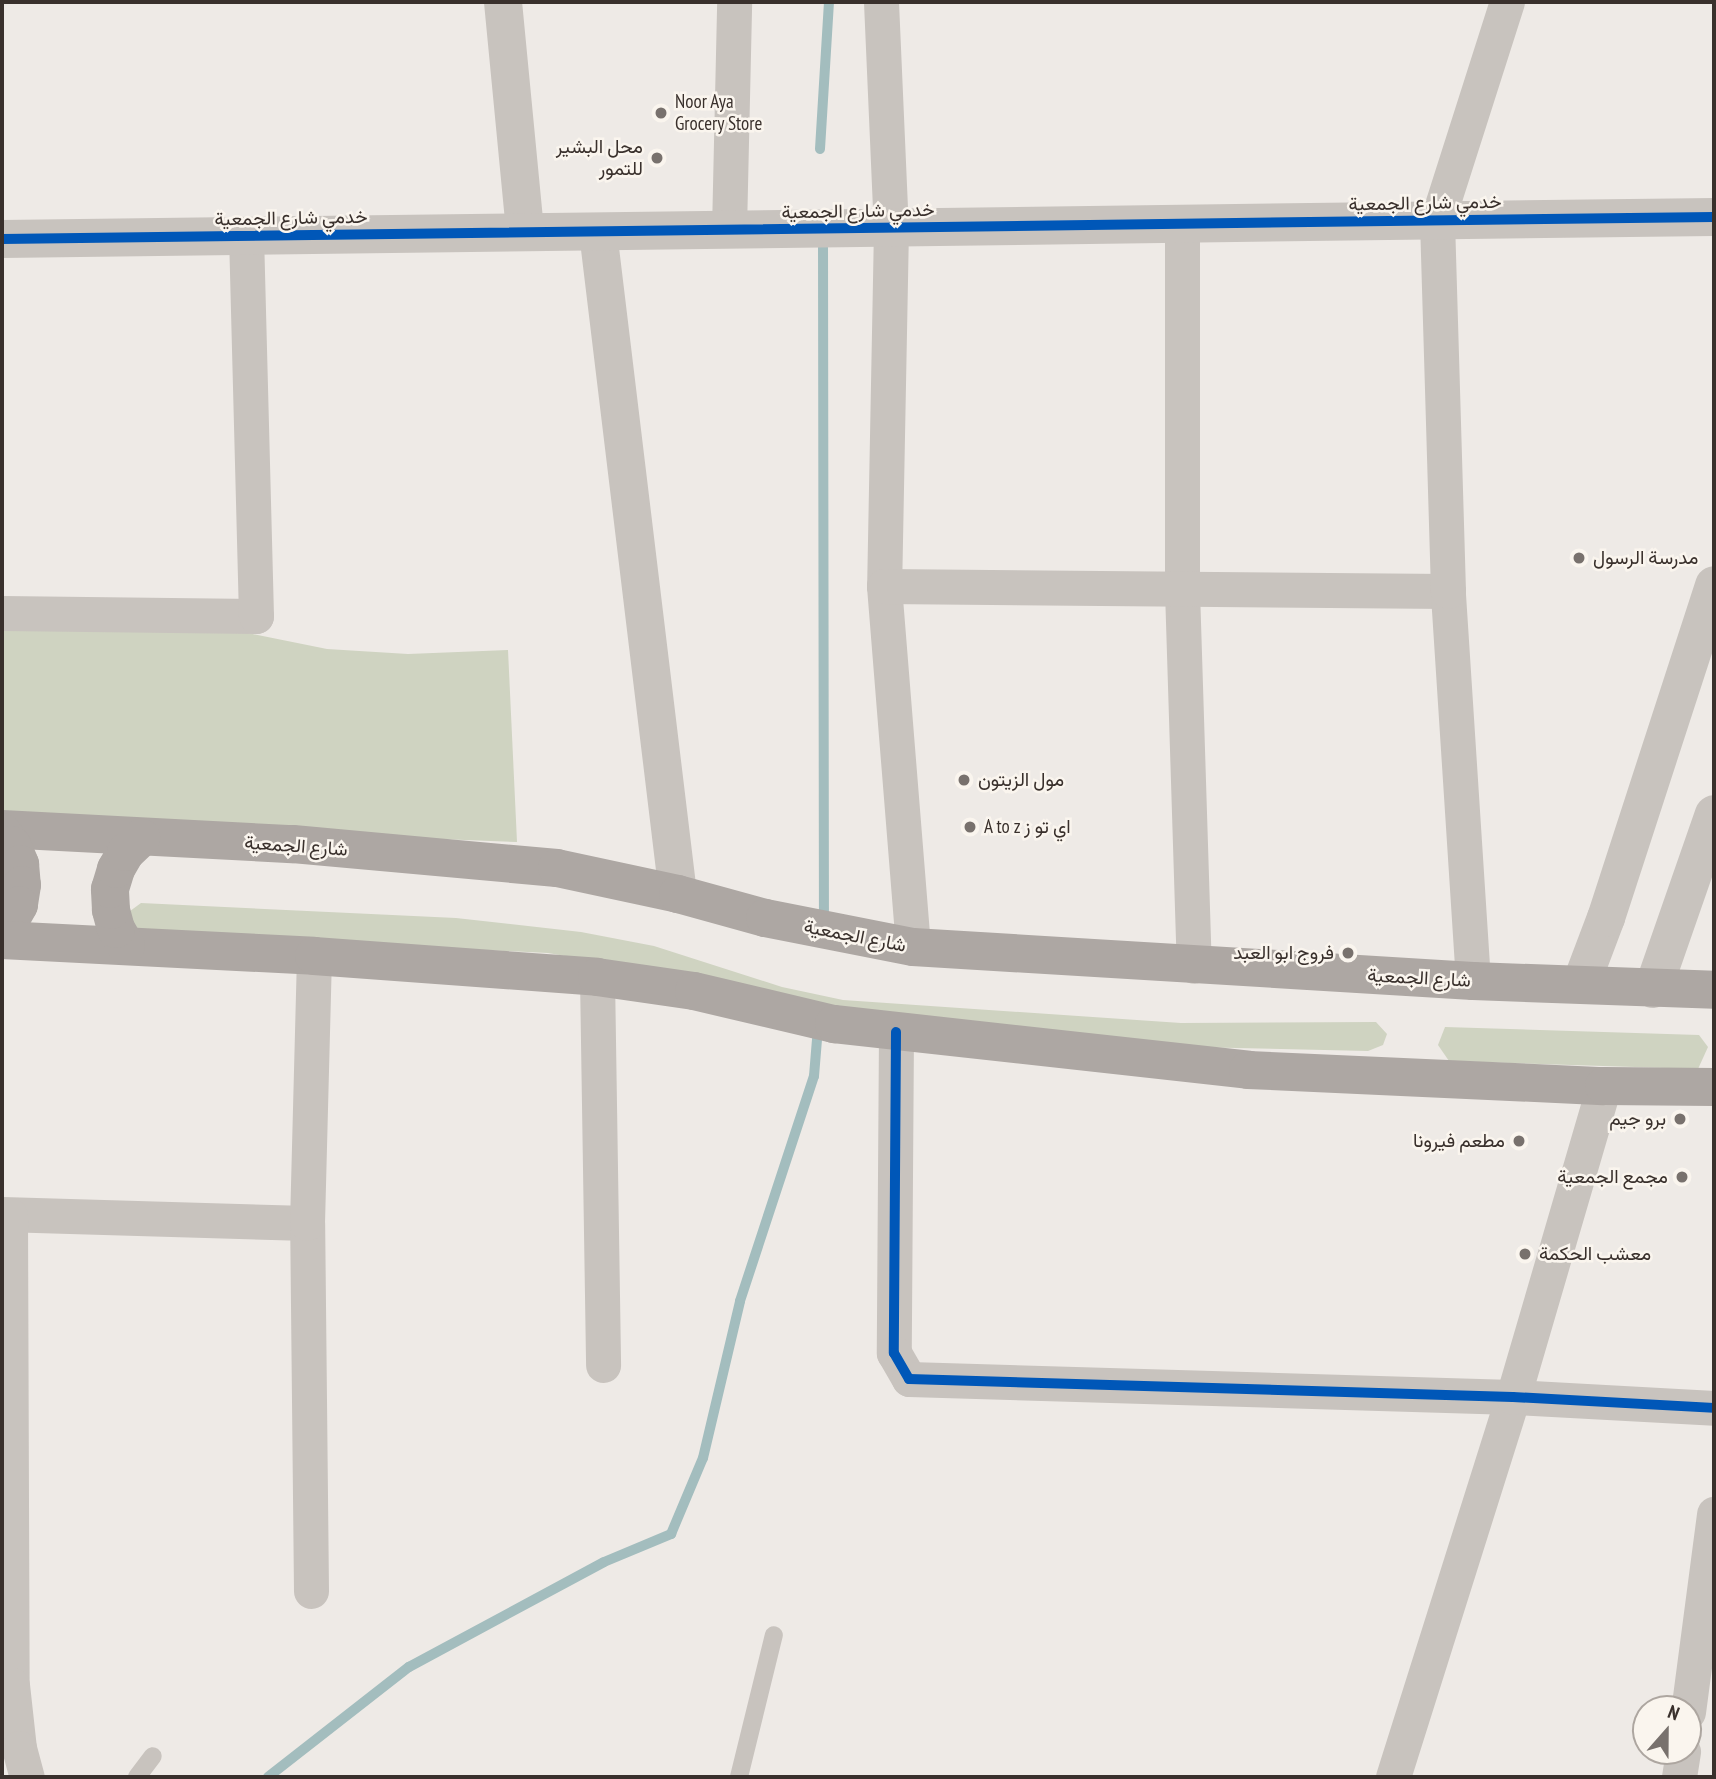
<!DOCTYPE html>
<html>
<head>
<meta charset="utf-8">
<style>
  body { margin:0 }
  #map { position:relative; width:1716px; height:1779px; overflow:hidden; background:#eeeae6; font-family:"PT Sans Narrow",Vazirmatn,sans-serif }
  div>[style] { position:absolute }
  [style*='--x'] { left:calc(var(--x)*1px); top:calc(var(--y)*1px); width:calc(var(--w)*1px); rotate:calc(var(--a)*1deg) }
  .green>* { inset:0; background:#cfd3c1 }
  .stream>* { height:10px; margin:-5px; padding:0 5px; transform-origin:5px; border-radius:5px; background:#a3bdbe }
  .service>* { height:18px; margin:-9px; padding:0 9px; transform-origin:9px; border-radius:9px; background:#c8c3be }
  .minor>* { height:35px; margin:-17.5px; padding:0 17.5px; transform-origin:17.5px; border-radius:17.5px; background:#c8c3be }
  .tertiary>* { height:38px; margin:-19px; padding:0 19px; transform-origin:19px; border-radius:19px; background:#c8c3be }
  .primary>* { height:38px; margin:-19px; padding:0 19px; transform-origin:19px; border-radius:19px; background:#ada7a3 }
  .cycleway>* { height:10px; margin:-5px; padding:0 5px; transform-origin:5px; border-radius:5px; background:#0057b8 }
  .dots>* { width:19px; height:19px; translate:-50% -50%; box-sizing:border-box; border:4px solid #faf5ee; border-radius:50% }
  span { translate:-50% -50%; white-space:nowrap; text-align:center; line-height:1.15; -webkit-text-stroke:5px #faf5ee; paint-order:stroke }
  .poi-label { font-size:19px; color:#39302c }
  .left { translate:0 -50%; text-align:left }
  .right { translate:-100% -50%; text-align:right }
  .street-label { font-size:19px; color:#39302c }
  .frame { position:absolute; inset:0; border:4px solid #39302c; pointer-events:none }
  .north { position:absolute; left:1632px; top:1695px; width:70px; height:70px; box-sizing:border-box; background:#faf5ee; border:2px solid #ada6a0; border-radius:50%; rotate:21deg; font-size:19px; font-weight:700; line-height:28px; text-align:center; color:#39302c }
  .north::after { content:''; display:block; margin:auto; width:24px; height:32px; background:#78716d; clip-path:polygon(50% 0,100% 100%,50% 72%,0 100%) }
</style>
</head>
<body>
<div id="map">
  <div class="green">
    <i style="clip-path:polygon(2px 618px,238px 631px,327px 649px,408px 654px,508px 650px,517px 842px,2px 822px)"></i>
    <i style="clip-path:polygon(141px 903px,456px 918px,581px 932px,654px 946px,782px 987px,843px 1000px,1181px 1023px,1376px 1022px,1387px 1034px,1383px 1045px,1368px 1051px,1143px 1046px,920px 1030px,624px 966px,548px 953px,129px 933px,126px 914px)"></i>
    <i style="clip-path:polygon(1445px 1027px,1699px 1035px,1708px 1047px,1698px 1069px,1449px 1061px,1438px 1045px)"></i>
  </div>
  <div class="stream">
    <i style="--x:820;--y:149;--w:147;--a:-86.5"></i>
    <i style="--x:823;--y:240;--w:684;--a:89.92"></i>
    <i style="--x:268;--y:1777;--w:179;--a:-38"></i>
    <i style="--x:409;--y:1667;--w:221;--a:-28.3"></i>
    <i style="--x:604;--y:1562;--w:73;--a:-22.7"></i>
    <i style="--x:671;--y:1534;--w:82;--a:-67.2"></i>
    <i style="--x:703;--y:1458;--w:161;--a:-76.7"></i>
    <i style="--x:740;--y:1301;--w:237;--a:-71.8"></i>
    <i style="--x:814;--y:1076;--w:49;--a:-85.3"></i>
  </div>
  <div class="service">
    <i style="--x:137;--y:1777;--w:26;--a:-53"></i>
    <i style="--x:739;--y:1777;--w:146;--a:-76.2"></i>
  </div>
  <div class="minor">
    <i style="--x:881;--y:2;--w:226;--a:87.5"></i>
    <i style="--x:891;--y:228;--w:358;--a:91.1"></i>
    <i style="--x:884;--y:586;--w:362;--a:85.4"></i>
    <i style="--x:1182;--y:224;--w:366;--a:90"></i>
    <i style="--x:1182;--y:590;--w:376;--a:88.2"></i>
    <i style="--x:729;--y:230;--w:228;--a:-88.7"></i>
    <i style="--x:884;--y:586;--w:564;--a:0.51"></i>
    <i style="--x:2;--y:613;--w:254;--a:0.7"></i>
    <i style="--x:256;--y:616;--w:380;--a:-91.5"></i>
    <i style="--x:597;--y:977;--w:388;--a:89.1"></i>
    <i style="--x:1473;--y:981;--w:391;--a:-93.7"></i>
    <i style="--x:1448;--y:591;--w:370;--a:-91.7"></i>
    <i style="--x:1437;--y:221;--w:230;--a:-72.3"></i>
    <i style="--x:896;--y:1032;--w:321;--a:90.4"></i>
    <i style="--x:894;--y:1353;--w:30;--a:60"></i>
    <i style="--x:909;--y:1379;--w:604;--a:1.71"></i>
    <i style="--x:1513;--y:1397;--w:201;--a:3.1"></i>
    <i style="--x:2;--y:1214;--w:305;--a:1.7"></i>
    <i style="--x:10;--y:1215;--w:470;--a:89.8"></i>
    <i style="--x:12;--y:1685;--w:63;--a:83.7"></i>
    <i style="--x:19;--y:1748;--w:30;--a:75"></i>
    <i style="--x:311;--y:1591;--w:368;--a:-90.6"></i>
    <i style="--x:307;--y:1223;--w:267;--a:-88.5"></i>
    <i style="--x:1688;--y:1712;--w:200;--a:-82.5"></i>
    <i style="--x:1393;--y:1777;--w:398;--a:-72.5"></i>
    <i style="--x:1513;--y:1397;--w:324;--a:-73.7"></i>
    <i style="--x:1679;--y:1777;--w:26;--a:-81"></i>
  </div>
  <div class="tertiary">
    <i style="--x:503;--y:2;--w:231;--a:84.5"></i>
    <i style="--x:598;--y:232;--w:667;--a:83.11"></i>
    <i style="--x:2;--y:239;--w:1712;--a:-0.74"></i>
    <i style="--x:1581;--y:984;--w:71;--a:-69.3"></i>
    <i style="--x:1606;--y:918;--w:350;--a:-72"></i>
    <i style="--x:1653;--y:989;--w:185;--a:-70.8"></i>
  </div>
  <div class="primary">
    <i style="--x:2;--y:829;--w:291;--a:3"></i>
    <i style="--x:293;--y:844;--w:265;--a:5.2"></i>
    <i style="--x:557;--y:868;--w:124;--a:12.1"></i>
    <i style="--x:678;--y:894;--w:90;--a:15.4"></i>
    <i style="--x:765;--y:918;--w:151;--a:11.1"></i>
    <i style="--x:913;--y:947;--w:561;--a:3.47"></i>
    <i style="--x:1473;--y:981;--w:241;--a:2.1"></i>
    <i style="--x:2;--y:832;--w:16;--a:52"></i>
    <i style="--x:12;--y:845;--w:21;--a:67"></i>
    <i style="--x:20;--y:864;--w:21;--a:85"></i>
    <i style="--x:22;--y:885;--w:20;--a:99"></i>
    <i style="--x:19;--y:905;--w:34;--a:120"></i>
    <i style="--x:2;--y:940;--w:312;--a:2.9"></i>
    <i style="--x:314;--y:956;--w:284;--a:4.2"></i>
    <i style="--x:597;--y:977;--w:98;--a:8.2"></i>
    <i style="--x:694;--y:991;--w:144;--a:13.3"></i>
    <i style="--x:834;--y:1024;--w:417;--a:6.3"></i>
    <i style="--x:1248;--y:1070;--w:356;--a:2.6"></i>
    <i style="--x:1604;--y:1086;--w:110;--a:0.5"></i>
    <i style="--x:126;--y:946;--w:20;--a:-120"></i>
    <i style="--x:116;--y:929;--w:20;--a:-105"></i>
    <i style="--x:111;--y:910;--w:21;--a:-93"></i>
    <i style="--x:110;--y:889;--w:21;--a:-73"></i>
    <i style="--x:116;--y:869;--w:20;--a:-60"></i>
    <i style="--x:126;--y:852;--w:21;--a:-43"></i>
  </div>
  <div class="cycleway">
    <i style="--x:2;--y:239;--w:1712;--a:-0.74"></i>
    <i style="--x:896;--y:1032;--w:321;--a:90.4"></i>
    <i style="--x:894;--y:1353;--w:30;--a:60"></i>
    <i style="--x:909;--y:1379;--w:604;--a:1.71"></i>
    <i style="--x:1513;--y:1397;--w:201;--a:3.1"></i>
  </div>
  <div class="dots">
    <i style="left:661px;top:113px;background:#78716d"></i>
    <i style="left:657px;top:158px;background:#78716d"></i>
    <i style="left:1579px;top:558px;background:#78716d"></i>
    <i style="left:964px;top:780px;background:#78716d"></i>
    <i style="left:970px;top:827px;background:#78716d"></i>
    <i style="left:1348px;top:953px;background:#78716d"></i>
    <i style="left:1680px;top:1119px;background:#78716d"></i>
    <i style="left:1519px;top:1141px;background:#78716d"></i>
    <i style="left:1682px;top:1177px;background:#78716d"></i>
    <i style="left:1525px;top:1254px;background:#78716d"></i>
  </div>
  <div class="poi-label">
    <span class="left" style="left:675px;top:113px">Noor Aya<br>Grocery Store</span>
    <span class="right" style="left:643px;top:158px">محل البشير<br>للتمور</span>
    <span class="left" style="left:1593px;top:558px">مدرسة الرسول</span>
    <span class="left" style="left:978px;top:780px">مول الزيتون</span>
    <span class="left" style="left:984px;top:827px">A to z اي تو ز</span>
    <span class="right" style="left:1334px;top:953px">فروج ابو العبد</span>
    <span class="right" style="left:1666px;top:1119px">برو جيم</span>
    <span class="right" style="left:1505px;top:1141px">مطعم فيرونا</span>
    <span class="right" style="left:1668px;top:1177px">مجمع الجمعية</span>
    <span class="left" style="left:1539px;top:1254px">معشب الحكمة</span>
  </div>
  <div class="street-label">
    <span style="left:1425px;top:203px;rotate:-1deg">خدمي شارع الجمعية</span>
    <span style="left:858px;top:211px;rotate:-1deg">خدمي شارع الجمعية</span>
    <span style="left:291px;top:218px;rotate:-1deg">خدمي شارع الجمعية</span>
    <span style="left:296px;top:846px;rotate:4deg">شارع الجمعية</span>
    <span style="left:855px;top:936px;rotate:11deg">شارع الجمعية</span>
    <span style="left:1419px;top:978px;rotate:3deg">شارع الجمعية</span>
  </div>
  <div class="frame"></div>
  <div class="north">N</div>
</div>
</body>
</html>
